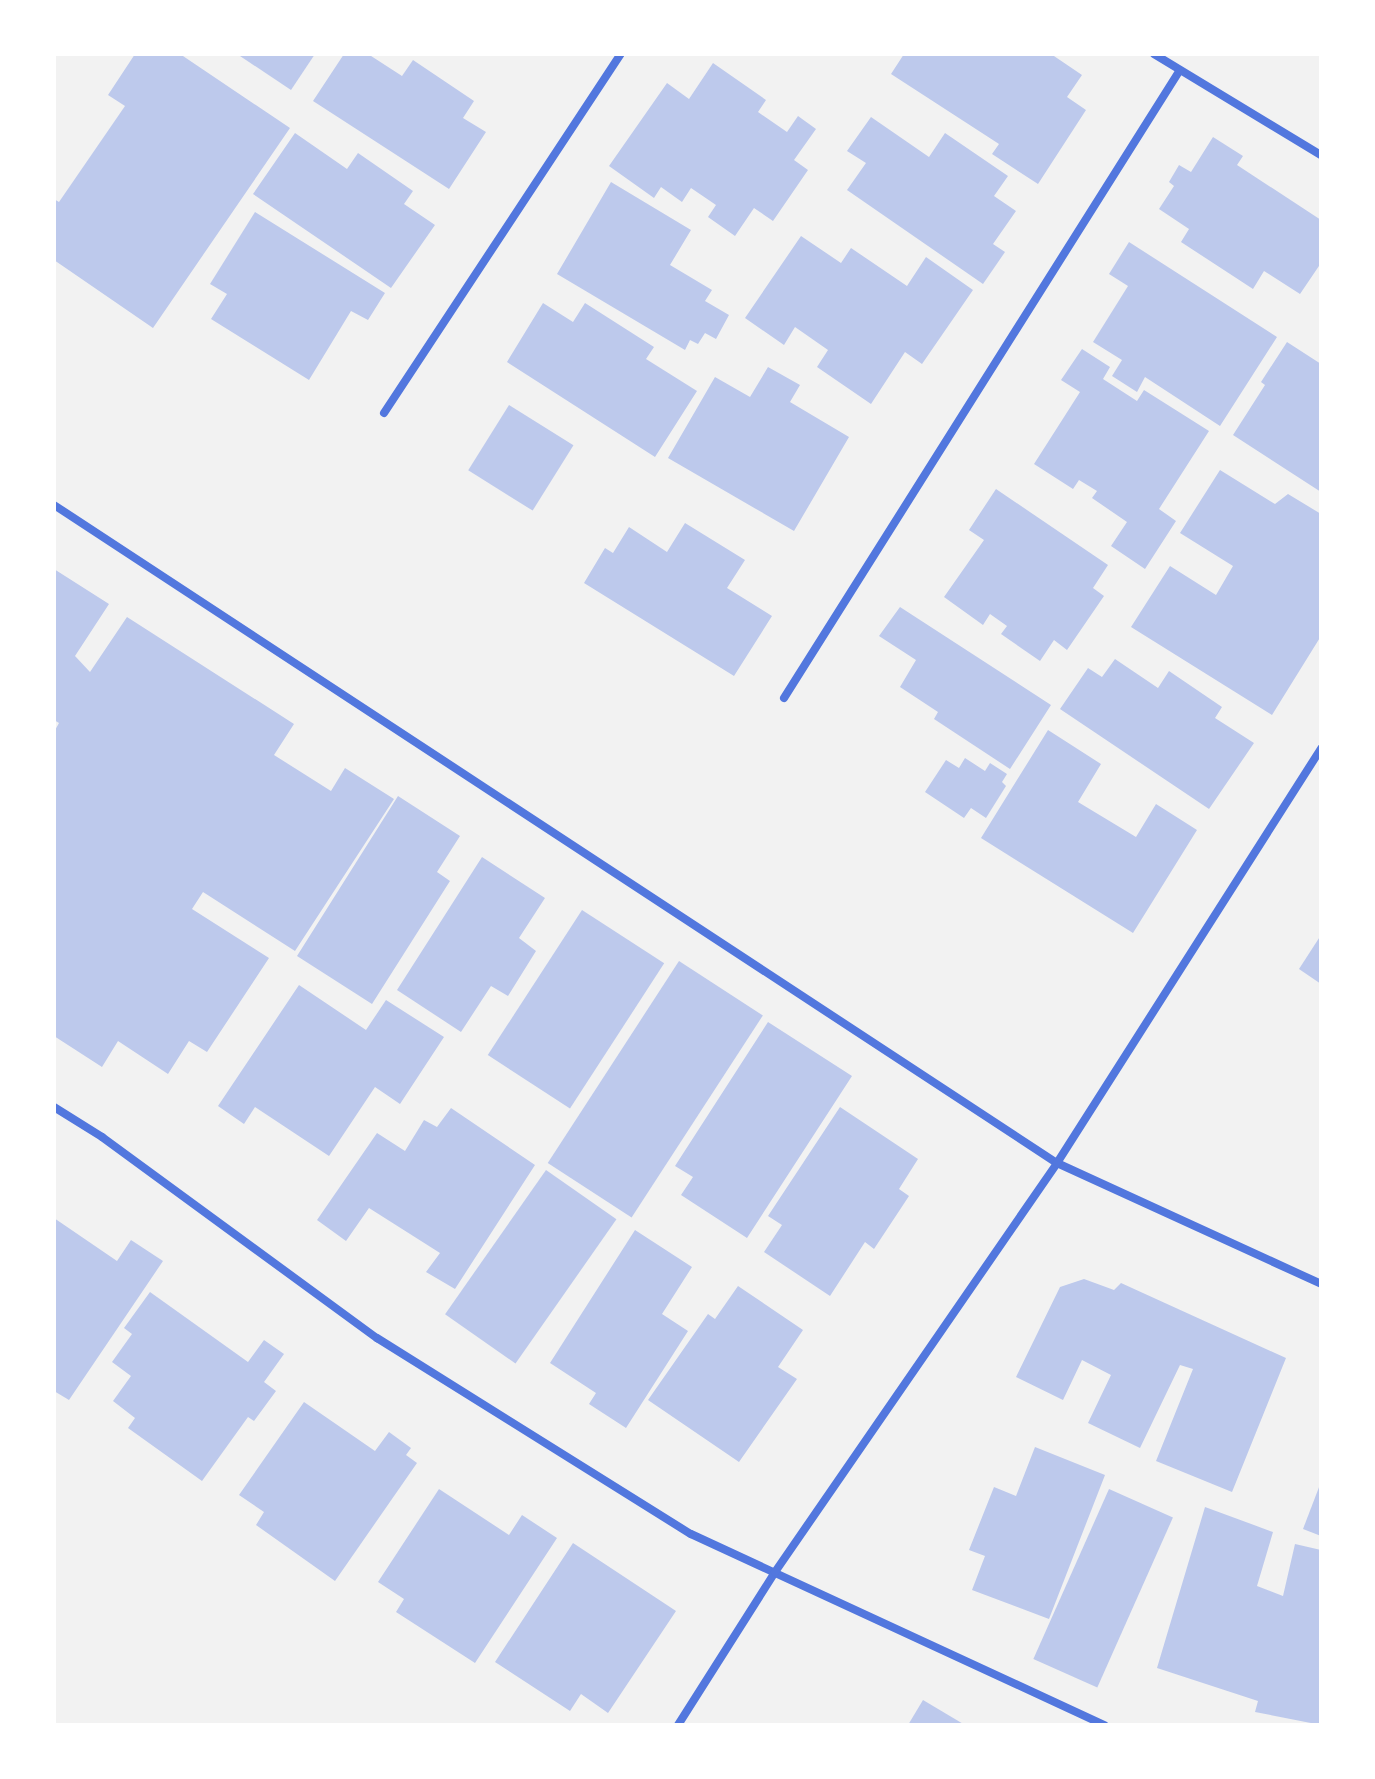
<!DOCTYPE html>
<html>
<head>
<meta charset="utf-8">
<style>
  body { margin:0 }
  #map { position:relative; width:1375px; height:1779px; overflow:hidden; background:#f2f2f2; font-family:"Roboto Serif",serif }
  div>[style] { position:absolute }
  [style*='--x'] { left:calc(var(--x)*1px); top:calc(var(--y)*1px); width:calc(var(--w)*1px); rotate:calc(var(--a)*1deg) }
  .building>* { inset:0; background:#bdc9ec; transform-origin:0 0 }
  .minor>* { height:8px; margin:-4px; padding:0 4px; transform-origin:4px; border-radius:4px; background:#5277de }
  span { translate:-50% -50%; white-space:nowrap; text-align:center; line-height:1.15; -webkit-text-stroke:7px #fff; paint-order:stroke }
  .frame { position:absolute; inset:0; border:56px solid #fff; pointer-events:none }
</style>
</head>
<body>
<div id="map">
  <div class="building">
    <i style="clip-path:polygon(135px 54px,180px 54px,290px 128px,153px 328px,54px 260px,54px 199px,59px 202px,125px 106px,108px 95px)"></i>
    <i style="clip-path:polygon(237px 54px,315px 54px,291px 90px)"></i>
    <i style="clip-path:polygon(344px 54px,368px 54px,402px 76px,413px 60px,474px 101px,463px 118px,486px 132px,449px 189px,313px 101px)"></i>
    <i style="clip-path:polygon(904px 54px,1051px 54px,1082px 75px,1067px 97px,1086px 110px,1038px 184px,992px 154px,999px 144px,891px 74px)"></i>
    <i style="clip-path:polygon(713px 63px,766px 100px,758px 112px,787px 132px,798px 116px,816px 129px,794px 160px,808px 170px,773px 221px,754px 208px,735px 236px,708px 217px,716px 205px,691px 188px,682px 202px,661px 187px,654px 198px,609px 166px,667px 83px,689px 99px)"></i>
    <i style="clip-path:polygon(871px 117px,929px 157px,945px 133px,1008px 176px,994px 196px,1016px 211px,993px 244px,1005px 252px,983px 284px,847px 190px,866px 163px,847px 151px)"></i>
    <i style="clip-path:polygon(295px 133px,347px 169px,358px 153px,413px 191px,404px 204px,435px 225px,391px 288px,253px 194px)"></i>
    <i style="clip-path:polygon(1213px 137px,1243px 156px,1237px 165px,1321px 220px,1321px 263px,1300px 294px,1264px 271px,1253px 289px,1181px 242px,1189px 229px,1159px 209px,1174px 186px,1169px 182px,1179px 165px,1191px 172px)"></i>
    <i style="clip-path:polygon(611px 182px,691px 230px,670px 265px,712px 290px,705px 301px,729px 315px,716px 339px,705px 333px,698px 344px,690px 340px,685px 350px,557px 274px)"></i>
    <i style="clip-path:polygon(255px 212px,385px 293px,368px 320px,351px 311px,309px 380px,211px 319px,227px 294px,210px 284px)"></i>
    <i style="clip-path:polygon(801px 236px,841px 263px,851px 248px,907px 286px,926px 257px,973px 290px,922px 364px,905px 352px,871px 404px,817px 367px,828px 350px,795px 327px,784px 345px,745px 318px)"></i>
    <i style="clip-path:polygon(1129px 242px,1277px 337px,1220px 426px,1145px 377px,1137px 392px,1112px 376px,1122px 360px,1093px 342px,1128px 286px,1109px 274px)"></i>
    <i style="clip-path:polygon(543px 303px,573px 322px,585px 303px,654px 347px,646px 359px,697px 391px,655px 457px,507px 362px)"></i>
    <i style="clip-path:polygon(1287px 342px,1321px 364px,1321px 492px,1233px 435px,1265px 385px,1261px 382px)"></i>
    <i style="clip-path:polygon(1082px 349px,1110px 367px,1103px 379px,1137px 401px,1144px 390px,1209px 431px,1159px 509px,1176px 521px,1145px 569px,1111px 546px,1127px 522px,1092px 498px,1097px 491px,1079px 480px,1073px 489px,1034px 464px,1080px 392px,1061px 380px)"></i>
    <i style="clip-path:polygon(768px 367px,800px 385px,790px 402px,849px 437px,794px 531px,668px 458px,715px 377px,750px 397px)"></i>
    <i style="left:509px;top:405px;width:76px;height:77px;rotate:32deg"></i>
    <i style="clip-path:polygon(1220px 470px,1275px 504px,1288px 494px,1321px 514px,1321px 636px,1272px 715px,1131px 627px,1170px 566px,1216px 595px,1233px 566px,1180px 533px)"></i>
    <i style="clip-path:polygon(996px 489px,1108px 565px,1093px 588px,1104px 596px,1067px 650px,1054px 640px,1040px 661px,1001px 634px,1007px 626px,990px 614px,983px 625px,944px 597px,984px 540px,969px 530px)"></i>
    <i style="clip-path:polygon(685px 523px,745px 560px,727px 588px,772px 616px,734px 676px,584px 583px,605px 548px,613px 553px,629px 527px,667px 552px)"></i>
    <i style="clip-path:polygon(54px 569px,109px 604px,75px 656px,90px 672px,127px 617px,294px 724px,274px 755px,331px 791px,345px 768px,394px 799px,295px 951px,203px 892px,192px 909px,269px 958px,207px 1052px,189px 1041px,168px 1074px,118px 1041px,102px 1067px,54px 1036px,54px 732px,59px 723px,54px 720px)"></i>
    <i style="clip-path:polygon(900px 607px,1051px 705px,1010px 769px,934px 719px,938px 712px,900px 687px,916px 660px,879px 636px)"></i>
    <i style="clip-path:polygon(1115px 659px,1158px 688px,1169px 671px,1222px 707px,1215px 718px,1254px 743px,1209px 809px,1060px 709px,1088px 668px,1102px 677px)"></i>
    <i style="clip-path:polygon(1048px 730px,1101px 764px,1078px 802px,1136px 837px,1156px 804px,1197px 830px,1133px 933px,981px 838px)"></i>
    <i style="clip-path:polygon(965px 758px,985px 771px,990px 763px,1007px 774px,1002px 782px,1006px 786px,986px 818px,971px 808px,964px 818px,925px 792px,946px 760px,959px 768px)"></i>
    <i style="clip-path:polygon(398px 796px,460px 836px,437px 872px,450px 881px,372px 1004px,297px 956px)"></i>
    <i style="clip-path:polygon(482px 857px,545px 898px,519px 938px,536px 951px,508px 996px,491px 986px,461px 1032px,397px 990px)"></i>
    <i style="left:582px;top:910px;width:98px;height:173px;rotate:33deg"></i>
    <i style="clip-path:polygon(1321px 935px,1321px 984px,1299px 969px)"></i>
    <i style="left:679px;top:961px;width:100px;height:241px;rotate:33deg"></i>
    <i style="clip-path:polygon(299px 985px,366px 1030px,386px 1000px,444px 1037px,400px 1104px,375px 1087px,329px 1156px,255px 1107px,244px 1124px,218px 1106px)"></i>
    <i style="clip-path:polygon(768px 1022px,852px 1076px,747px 1238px,681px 1195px,693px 1177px,675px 1166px)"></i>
    <i style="clip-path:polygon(840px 1107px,918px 1159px,899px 1189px,909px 1196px,874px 1249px,865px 1242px,830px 1296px,764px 1252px,782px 1225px,768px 1216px)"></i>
    <i style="clip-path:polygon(451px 1108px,535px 1165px,455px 1289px,426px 1272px,440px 1253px,369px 1208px,346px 1241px,317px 1220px,377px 1133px,405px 1151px,424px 1120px,437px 1127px)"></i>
    <i style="left:546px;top:1170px;width:86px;height:176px;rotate:35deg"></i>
    <i style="clip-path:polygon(54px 1218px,117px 1261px,131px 1240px,163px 1261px,69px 1400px,54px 1391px)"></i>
    <i style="clip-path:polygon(635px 1230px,692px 1267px,662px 1314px,688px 1331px,626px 1428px,589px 1404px,596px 1393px,550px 1363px)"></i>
    <i style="clip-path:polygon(1084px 1279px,1114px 1290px,1121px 1283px,1286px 1358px,1232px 1492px,1156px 1461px,1193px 1369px,1180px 1365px,1140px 1448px,1088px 1423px,1111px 1375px,1082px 1360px,1063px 1400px,1016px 1377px,1060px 1287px)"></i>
    <i style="clip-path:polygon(738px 1286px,803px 1330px,778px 1367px,797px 1379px,739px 1462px,648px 1400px,708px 1314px,715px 1319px)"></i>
    <i style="clip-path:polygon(150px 1292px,248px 1362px,264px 1340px,284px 1354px,264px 1382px,276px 1391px,254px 1421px,248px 1417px,202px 1481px,128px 1428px,135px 1418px,113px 1401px,131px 1376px,112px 1362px,132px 1334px,124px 1328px)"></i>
    <i style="clip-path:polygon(304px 1402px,375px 1451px,389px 1432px,411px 1448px,406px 1455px,417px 1463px,335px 1581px,256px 1525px,264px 1512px,239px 1495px)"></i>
    <i style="clip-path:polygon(1035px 1447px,1105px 1475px,1049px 1619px,972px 1590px,985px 1556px,969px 1550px,994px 1487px,1016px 1496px)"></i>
    <i style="clip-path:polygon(1321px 1482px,1321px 1536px,1303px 1529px)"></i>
    <i style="clip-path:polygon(439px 1489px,509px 1535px,522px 1515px,557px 1538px,475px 1663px,396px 1612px,404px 1599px,378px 1582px)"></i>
    <i style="left:1109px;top:1489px;width:70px;height:186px;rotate:24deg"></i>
    <i style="clip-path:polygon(1205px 1507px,1273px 1532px,1257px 1586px,1283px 1596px,1295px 1544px,1321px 1550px,1321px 1725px,1255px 1712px,1258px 1701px,1157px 1668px)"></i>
    <i style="clip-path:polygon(573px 1543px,676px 1611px,608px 1713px,581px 1694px,570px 1711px,495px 1662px)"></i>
    <i style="clip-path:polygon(923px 1700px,965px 1725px,908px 1725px)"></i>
  </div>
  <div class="minor">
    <i style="--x:1154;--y:54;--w:195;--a:31.2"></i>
    <i style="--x:384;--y:413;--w:430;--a:-56.6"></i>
    <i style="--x:54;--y:505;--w:1200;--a:33.27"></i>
    <i style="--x:1057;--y:1163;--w:290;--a:24.6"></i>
    <i style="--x:784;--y:698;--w:742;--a:-57.77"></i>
    <i style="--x:54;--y:1107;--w:57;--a:32"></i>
    <i style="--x:102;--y:1137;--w:341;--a:36.2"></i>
    <i style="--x:377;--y:1338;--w:370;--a:32"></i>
    <i style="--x:691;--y:1534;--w:456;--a:24.8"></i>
    <i style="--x:678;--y:1725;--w:181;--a:-57.6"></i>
    <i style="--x:775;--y:1572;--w:497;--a:-55.4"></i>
    <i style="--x:1057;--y:1163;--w:492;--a:-57.5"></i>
  </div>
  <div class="frame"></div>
</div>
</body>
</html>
